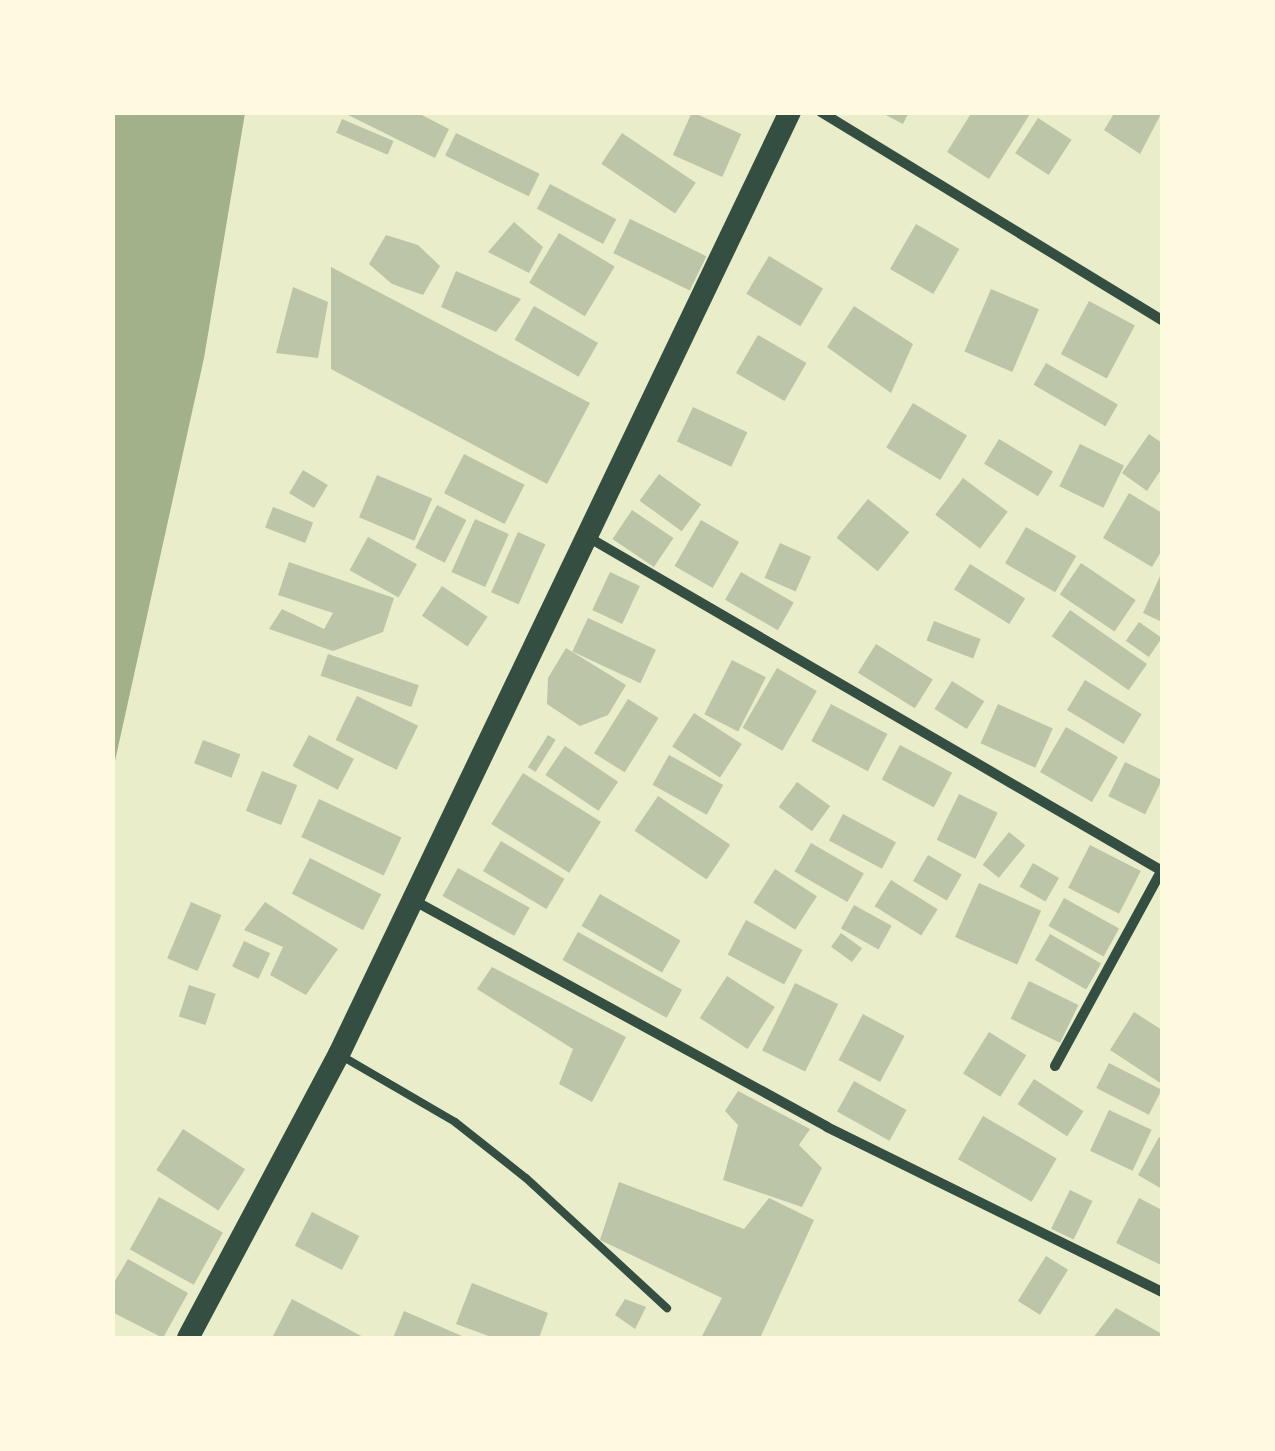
<!DOCTYPE html>
<html>
<head>
<meta charset="utf-8">
<style>
  body { margin:0 }
  #map { position:relative; width:1275px; height:1451px; overflow:hidden; background:#e9edc9; font-family:"Crimson Pro",serif }
  div>[style] { position:absolute }
  [style*='--x'] { left:calc(var(--x)*1px); top:calc(var(--y)*1px); width:calc(var(--w)*1px); rotate:calc(var(--a)*1deg) }
  .water>* { inset:0; background:#a3b18a }
  .building>* { inset:0; background:#bcc5a7; transform-origin:0 0 }
  .service>* { height:8px; margin:-4px; padding:0 4px; transform-origin:4px; border-radius:4px; background:#344e41 }
  .minor>* { height:10px; margin:-5px; padding:0 5px; transform-origin:5px; border-radius:5px; background:#344e41 }
  .primary>* { height:22px; margin:-11px; padding:0 11px; transform-origin:11px; border-radius:11px; background:#344e41 }
  span { translate:-50% -50%; white-space:nowrap; text-align:center; line-height:1.15; -webkit-text-stroke:10px #fefae0; paint-order:stroke }
  .frame { position:absolute; inset:0; border:115px solid #fefae0; pointer-events:none }
</style>
</head>
<body>
<div id="map">
  <div class="water">
    <i style="clip-path:polygon(113px 112px,245px 113px,204px 358px,113px 770px)"></i>
  </div>
  <div class="building">
    <i style="clip-path:polygon(342px 112px,416px 112px,449px 129px,435px 158px)"></i>
    <i style="left:692px;top:112px;width:54px;height:47px;rotate:24deg"></i>
    <i style="clip-path:polygon(880px 112px,909px 112px,903px 124px)"></i>
    <i style="clip-path:polygon(972px 112px,1030px 114px,989px 179px,947px 152px)"></i>
    <i style="clip-path:polygon(1115px 112px,1162px 112px,1140px 154px,1104px 130px)"></i>
    <i style="left:1038px;top:118px;width:40px;height:42px;rotate:33deg"></i>
    <i style="left:342px;top:119px;width:56px;height:15px;rotate:23deg"></i>
    <i style="left:456px;top:133px;width:93px;height:25px;rotate:26deg"></i>
    <i style="left:622px;top:133px;width:89px;height:37px;rotate:34deg"></i>
    <i style="left:550px;top:184px;width:75px;height:28px;rotate:28deg"></i>
    <i style="left:630px;top:219px;width:85px;height:38px;rotate:26deg"></i>
    <i style="clip-path:polygon(514px 222px,543px 247px,529px 273px,488px 252px)"></i>
    <i style="left:916px;top:224px;width:50px;height:52px;rotate:30deg"></i>
    <i style="left:559px;top:233px;width:65px;height:58px;rotate:31deg"></i>
    <i style="clip-path:polygon(386px 235px,418px 245px,440px 266px,423px 295px,392px 284px,369px 264px)"></i>
    <i style="left:769px;top:256px;width:63px;height:44px;rotate:31deg"></i>
    <i style="clip-path:polygon(331px 267px,590px 403px,547px 484px,331px 369px)"></i>
    <i style="clip-path:polygon(456px 271px,521px 299px,496px 332px,441px 307px)"></i>
    <i style="clip-path:polygon(293px 287px,328px 302px,318px 358px,276px 353px)"></i>
    <i style="left:991px;top:289px;width:52px;height:68px;rotate:23deg"></i>
    <i style="left:1089px;top:301px;width:52px;height:60px;rotate:28deg"></i>
    <i style="left:534px;top:306px;width:74px;height:39px;rotate:30deg"></i>
    <i style="clip-path:polygon(854px 306px,913px 344px,891px 393px,827px 347px)"></i>
    <i style="left:758px;top:335px;width:56px;height:44px;rotate:30deg"></i>
    <i style="left:1046px;top:363px;width:83px;height:25px;rotate:30deg"></i>
    <i style="left:913px;top:403px;width:63px;height:52px;rotate:31deg"></i>
    <i style="left:693px;top:407px;width:60px;height:38px;rotate:25deg"></i>
    <i style="clip-path:polygon(1149px 434px,1162px 443px,1162px 468px,1147px 491px,1122px 473px)"></i>
    <i style="left:999px;top:439px;width:63px;height:29px;rotate:31deg"></i>
    <i style="left:1080px;top:444px;width:49px;height:47px;rotate:26deg"></i>
    <i style="left:464px;top:454px;width:68px;height:44px;rotate:27deg"></i>
    <i style="left:303px;top:470px;width:29px;height:27px;rotate:31deg"></i>
    <i style="left:659px;top:474px;width:52px;height:33px;rotate:36deg"></i>
    <i style="left:377px;top:475px;width:60px;height:46px;rotate:23deg"></i>
    <i style="left:963px;top:478px;width:56px;height:46px;rotate:37deg"></i>
    <i style="clip-path:polygon(1129px 493px,1162px 513px,1162px 550px,1152px 567px,1103px 538px)"></i>
    <i style="left:868px;top:499px;width:53px;height:50px;rotate:39deg"></i>
    <i style="left:437px;top:505px;width:33px;height:48px;rotate:27deg"></i>
    <i style="left:273px;top:507px;width:43px;height:22px;rotate:21deg"></i>
    <i style="left:632px;top:510px;width:50px;height:35px;rotate:34deg"></i>
    <i style="left:475px;top:519px;width:37px;height:58px;rotate:24deg"></i>
    <i style="left:701px;top:520px;width:44px;height:53px;rotate:30deg"></i>
    <i style="left:1026px;top:527px;width:58px;height:42px;rotate:30deg"></i>
    <i style="left:518px;top:532px;width:30px;height:66px;rotate:24deg"></i>
    <i style="left:368px;top:537px;width:56px;height:38px;rotate:29deg"></i>
    <i style="left:780px;top:543px;width:34px;height:38px;rotate:24deg"></i>
    <i style="clip-path:polygon(289px 562px,394px 598px,383px 632px,333px 651px,269px 629px,282px 609px,324px 629px,333px 613px,278px 595px)"></i>
    <i style="left:1081px;top:563px;width:66px;height:38px;rotate:34deg"></i>
    <i style="left:970px;top:564px;width:65px;height:30px;rotate:32deg"></i>
    <i style="left:610px;top:572px;width:33px;height:42px;rotate:25deg"></i>
    <i style="left:741px;top:572px;width:61px;height:32px;rotate:30deg"></i>
    <i style="clip-path:polygon(1162px 572px,1162px 622px,1143px 613px)"></i>
    <i style="left:442px;top:586px;width:55px;height:36px;rotate:34deg"></i>
    <i style="left:1070px;top:610px;width:94px;height:32px;rotate:35deg"></i>
    <i style="left:588px;top:618px;width:75px;height:37px;rotate:25deg"></i>
    <i style="left:934px;top:621px;width:50px;height:21px;rotate:21deg"></i>
    <i style="left:1139px;top:622px;width:28px;height:23px;rotate:35deg"></i>
    <i style="left:876px;top:644px;width:67px;height:34px;rotate:32deg"></i>
    <i style="clip-path:polygon(566px 648px,626px 685px,608px 715px,580px 726px,547px 704px,548px 678px)"></i>
    <i style="left:328px;top:654px;width:96px;height:23px;rotate:19deg"></i>
    <i style="left:732px;top:660px;width:38px;height:61px;rotate:27deg"></i>
    <i style="left:777px;top:668px;width:46px;height:69px;rotate:30deg"></i>
    <i style="left:1085px;top:680px;width:66px;height:35px;rotate:31deg"></i>
    <i style="left:952px;top:681px;width:38px;height:33px;rotate:32deg"></i>
    <i style="left:357px;top:696px;width:68px;height:49px;rotate:26deg"></i>
    <i style="left:628px;top:699px;width:36px;height:64px;rotate:32deg"></i>
    <i style="left:831px;top:704px;width:64px;height:42px;rotate:28deg"></i>
    <i style="left:998px;top:704px;width:60px;height:43px;rotate:24deg"></i>
    <i style="left:694px;top:713px;width:57px;height:40px;rotate:33deg"></i>
    <i style="left:1066px;top:727px;width:60px;height:52px;rotate:30deg"></i>
    <i style="left:309px;top:735px;width:51px;height:35px;rotate:28deg"></i>
    <i style="left:548px;top:735px;width:9px;height:38px;rotate:32deg"></i>
    <i style="left:203px;top:740px;width:40px;height:25px;rotate:21deg"></i>
    <i style="left:900px;top:745px;width:59px;height:39px;rotate:28deg"></i>
    <i style="left:565px;top:746px;width:64px;height:35px;rotate:34deg"></i>
    <i style="left:669px;top:755px;width:62px;height:34px;rotate:29deg"></i>
    <i style="left:1125px;top:762px;width:41px;height:38px;rotate:26deg"></i>
    <i style="left:262px;top:771px;width:38px;height:43px;rotate:22deg"></i>
    <i style="left:523px;top:773px;width:92px;height:60px;rotate:32deg"></i>
    <i style="left:797px;top:782px;width:41px;height:31px;rotate:36deg"></i>
    <i style="left:959px;top:794px;width:43px;height:51px;rotate:26deg"></i>
    <i style="left:658px;top:796px;width:87px;height:42px;rotate:34deg"></i>
    <i style="left:319px;top:799px;width:91px;height:42px;rotate:25deg"></i>
    <i style="left:843px;top:814px;width:60px;height:30px;rotate:28deg"></i>
    <i style="left:1009px;top:832px;width:21px;height:42px;rotate:39deg"></i>
    <i style="left:501px;top:841px;width:74px;height:35px;rotate:31deg"></i>
    <i style="left:811px;top:843px;width:61px;height:33px;rotate:30deg"></i>
    <i style="left:1090px;top:845px;width:57px;height:48px;rotate:27deg"></i>
    <i style="left:928px;top:855px;width:39px;height:30px;rotate:30deg"></i>
    <i style="left:310px;top:858px;width:80px;height:40px;rotate:27deg"></i>
    <i style="left:1033px;top:863px;width:30px;height:27px;rotate:30deg"></i>
    <i style="left:458px;top:868px;width:82px;height:32px;rotate:29deg"></i>
    <i style="left:775px;top:869px;width:50px;height:40px;rotate:33deg"></i>
    <i style="left:891px;top:880px;width:55px;height:31px;rotate:32deg"></i>
    <i style="left:979px;top:883px;width:68px;height:59px;rotate:24deg"></i>
    <i style="left:600px;top:894px;width:93px;height:37px;rotate:30deg"></i>
    <i style="left:1064px;top:898px;width:63px;height:32px;rotate:29deg"></i>
    <i style="left:191px;top:902px;width:33px;height:61px;rotate:23deg"></i>
    <i style="clip-path:polygon(265px 902px,338px 949px,306px 995px,270px 975px,283px 947px,244px 930px)"></i>
    <i style="left:854px;top:905px;width:43px;height:27px;rotate:29deg"></i>
    <i style="left:746px;top:920px;width:64px;height:39px;rotate:28deg"></i>
    <i style="left:578px;top:932px;width:119px;height:32px;rotate:29deg"></i>
    <i style="left:841px;top:933px;width:26px;height:17px;rotate:36deg"></i>
    <i style="left:1050px;top:934px;width:59px;height:30px;rotate:30deg"></i>
    <i style="left:244px;top:941px;width:29px;height:28px;rotate:25deg"></i>
    <i style="clip-path:polygon(492px 967px,626px 1037px,592px 1102px,559px 1084px,573px 1049px,477px 989px)"></i>
    <i style="left:727px;top:976px;width:57px;height:50px;rotate:33deg"></i>
    <i style="left:1029px;top:981px;width:55px;height:42px;rotate:26deg"></i>
    <i style="left:795px;top:983px;width:48px;height:75px;rotate:26deg"></i>
    <i style="left:189px;top:985px;width:28px;height:33px;rotate:18deg"></i>
    <i style="clip-path:polygon(1134px 1012px,1162px 1030px,1162px 1084px,1110px 1050px)"></i>
    <i style="left:863px;top:1014px;width:47px;height:52px;rotate:28deg"></i>
    <i style="left:989px;top:1032px;width:44px;height:49px;rotate:32deg"></i>
    <i style="left:1109px;top:1063px;width:59px;height:28px;rotate:27deg"></i>
    <i style="left:1034px;top:1079px;width:59px;height:30px;rotate:33deg"></i>
    <i style="left:854px;top:1081px;width:60px;height:35px;rotate:29deg"></i>
    <i style="clip-path:polygon(738px 1091px,810px 1129px,799px 1145px,822px 1168px,802px 1207px,723px 1180px,738px 1125px,725px 1111px)"></i>
    <i style="left:1109px;top:1110px;width:47px;height:45px;rotate:25deg"></i>
    <i style="left:983px;top:1116px;width:85px;height:50px;rotate:30deg"></i>
    <i style="left:183px;top:1129px;width:74px;height:49px;rotate:33deg"></i>
    <i style="clip-path:polygon(1159px 1137px,1162px 1139px,1162px 1189px,1138px 1175px)"></i>
    <i style="clip-path:polygon(619px 1182px,744px 1229px,769px 1198px,814px 1220px,760px 1338px,701px 1338px,722px 1298px,600px 1240px)"></i>
    <i style="left:1070px;top:1190px;width:25px;height:43px;rotate:26deg"></i>
    <i style="left:159px;top:1197px;width:73px;height:60px;rotate:29deg"></i>
    <i style="clip-path:polygon(1139px 1198px,1162px 1210px,1161px 1265px,1116px 1243px)"></i>
    <i style="left:312px;top:1212px;width:53px;height:38px;rotate:27deg"></i>
    <i style="left:1046px;top:1256px;width:26px;height:53px;rotate:32deg"></i>
    <i style="clip-path:polygon(128px 1259px,188px 1293px,163px 1338px,112px 1312px,112px 1286px)"></i>
    <i style="clip-path:polygon(472px 1283px,548px 1313px,539px 1338px,494px 1338px,456px 1324px)"></i>
    <i style="clip-path:polygon(292px 1299px,365px 1338px,272px 1338px)"></i>
    <i style="clip-path:polygon(625px 1299px,646px 1307px,635px 1329px,615px 1315px)"></i>
    <i style="clip-path:polygon(1116px 1308px,1162px 1334px,1162px 1338px,1093px 1338px)"></i>
    <i style="clip-path:polygon(404px 1311px,462px 1336px,461px 1338px,393px 1338px)"></i>
  </div>
  <div class="service">
    <i style="--x:340;--y:1055;--w:133;--a:30.2"></i>
    <i style="--x:455;--y:1122;--w:90;--a:38.3"></i>
    <i style="--x:526;--y:1178;--w:192;--a:42.7"></i>
  </div>
  <div class="minor">
    <i style="--x:821;--y:112;--w:399;--a:31.4"></i>
    <i style="--x:588;--y:537;--w:664;--a:30.19"></i>
    <i style="--x:413;--y:900;--w:472;--a:28.7"></i>
    <i style="--x:827;--y:1127;--w:373;--a:26.2"></i>
    <i style="--x:1055;--y:1066;--w:223;--a:-61.4"></i>
  </div>
  <div class="primary">
    <i style="--x:188;--y:1338;--w:322;--a:-62"></i>
    <i style="--x:339;--y:1054;--w:1044;--a:-64.42"></i>
  </div>
  <div class="frame"></div>
</div>
</body>
</html>
